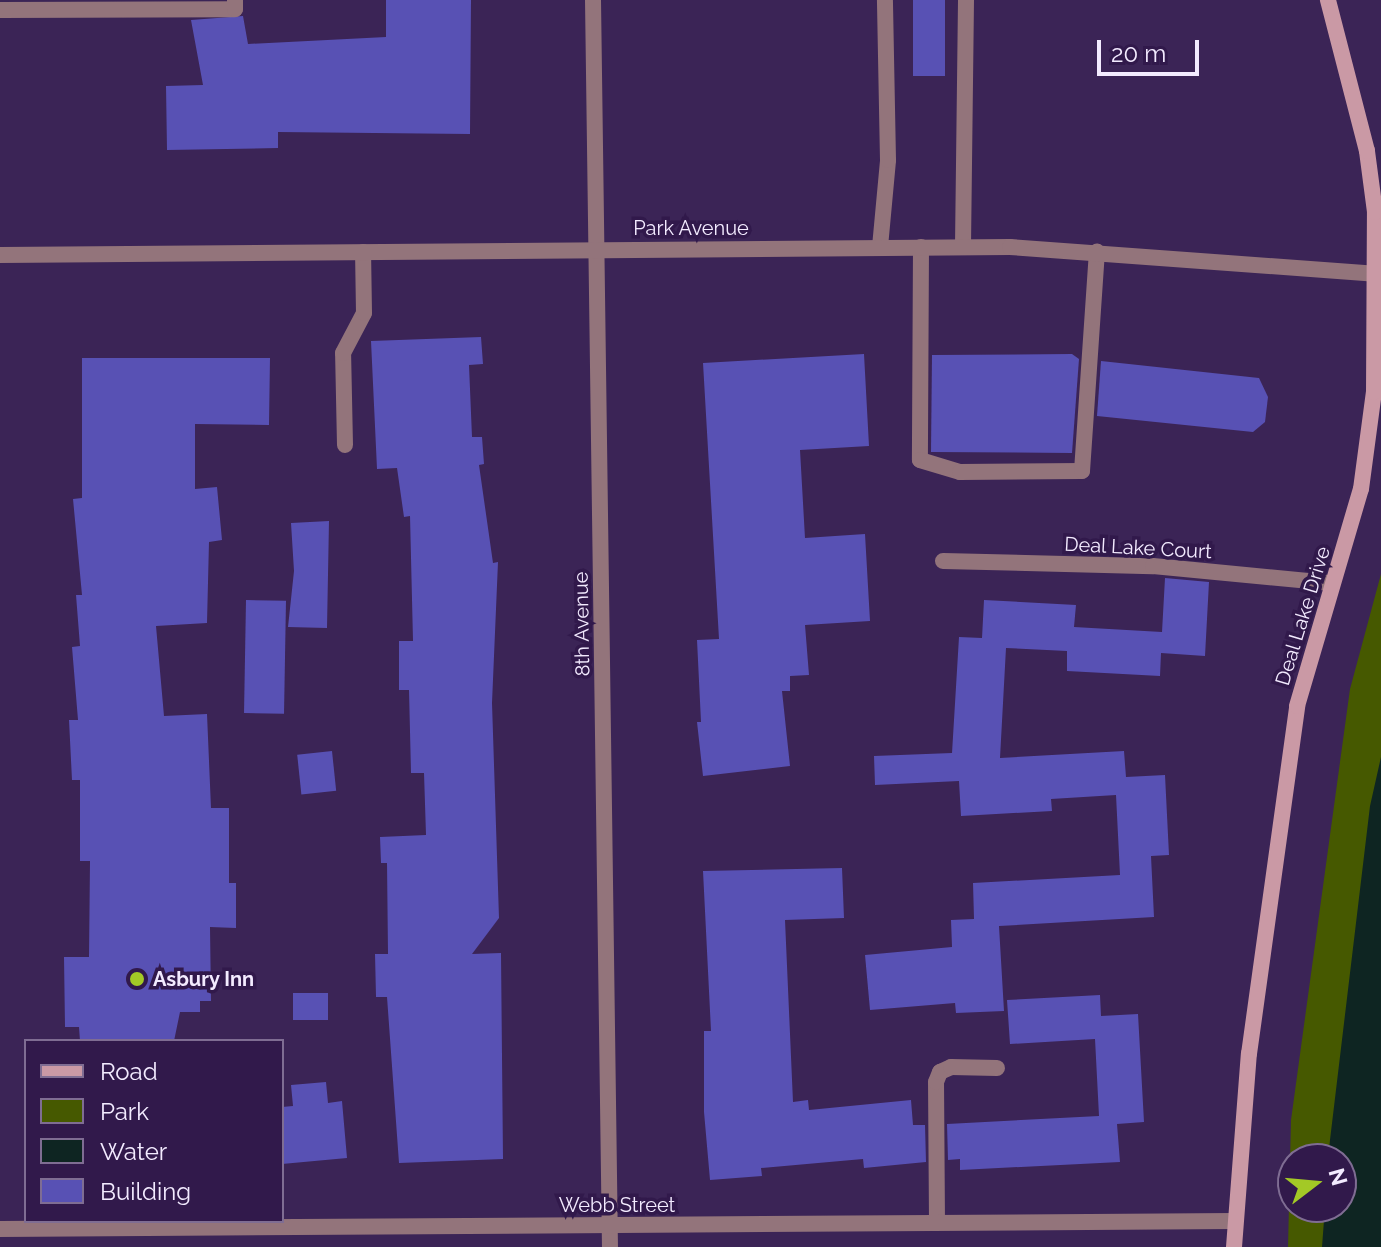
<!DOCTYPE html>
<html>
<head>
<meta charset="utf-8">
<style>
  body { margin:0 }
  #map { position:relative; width:1381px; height:1247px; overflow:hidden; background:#3b2456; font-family:Raleway,sans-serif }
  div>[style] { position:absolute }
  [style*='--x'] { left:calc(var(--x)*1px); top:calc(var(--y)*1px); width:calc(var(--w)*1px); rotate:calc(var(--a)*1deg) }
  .green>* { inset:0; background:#465900 }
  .water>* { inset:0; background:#0e2522 }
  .building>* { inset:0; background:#5851b4; transform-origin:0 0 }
  .lane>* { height:16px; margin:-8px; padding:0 8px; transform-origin:8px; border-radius:8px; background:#93747b }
  .street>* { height:16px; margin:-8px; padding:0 8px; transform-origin:8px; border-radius:8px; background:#93747b }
  .secondary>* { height:16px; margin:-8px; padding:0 8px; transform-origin:8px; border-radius:8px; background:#ca99a5 }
  .dots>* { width:22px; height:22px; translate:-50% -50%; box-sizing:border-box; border:4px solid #31194b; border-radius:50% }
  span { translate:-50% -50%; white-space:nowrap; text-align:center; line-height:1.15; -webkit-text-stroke:7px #31194b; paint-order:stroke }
  .street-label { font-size:20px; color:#f3ebff }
  .poi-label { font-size:20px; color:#f3ebff; font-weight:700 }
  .left { translate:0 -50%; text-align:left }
  .legend { position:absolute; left:24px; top:1039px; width:260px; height:184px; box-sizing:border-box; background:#31194b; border:2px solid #7f6d93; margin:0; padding:10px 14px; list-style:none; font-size:24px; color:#f3ebff }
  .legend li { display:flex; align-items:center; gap:16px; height:40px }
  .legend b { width:40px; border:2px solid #7f6d93 }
  .north { position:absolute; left:1277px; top:1143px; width:80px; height:80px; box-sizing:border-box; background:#31194b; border:2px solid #7f6d93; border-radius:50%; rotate:74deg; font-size:22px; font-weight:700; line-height:32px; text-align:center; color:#f3ebff }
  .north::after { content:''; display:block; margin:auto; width:28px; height:36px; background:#a3c926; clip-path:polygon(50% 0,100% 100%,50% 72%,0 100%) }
  .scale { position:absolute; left:1097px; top:40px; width:102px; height:36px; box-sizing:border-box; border:4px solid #f3ebff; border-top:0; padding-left:10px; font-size:24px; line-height:28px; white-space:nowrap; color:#f3ebff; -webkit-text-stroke:6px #31194b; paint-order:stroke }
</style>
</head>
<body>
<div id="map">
  <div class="green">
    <i style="clip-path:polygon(evenodd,1381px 574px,1381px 1247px,1288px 1247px,1291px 1120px,1350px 689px,1381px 574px,1293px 1159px,1341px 1159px,1341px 1207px,1293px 1207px,1293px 1159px)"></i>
  </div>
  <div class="water">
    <i style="clip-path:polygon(1381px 757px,1381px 1247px,1322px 1247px,1325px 1207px,1341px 1207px,1341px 1159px,1328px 1159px,1330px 1140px,1370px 806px)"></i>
  </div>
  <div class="building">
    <i style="clip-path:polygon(386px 0,471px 0,470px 134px,278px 132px,278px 148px,167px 150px,166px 86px,203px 85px,191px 20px,243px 16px,248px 44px,386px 37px)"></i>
    <i style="left:913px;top:0;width:32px;height:76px"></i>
    <i style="clip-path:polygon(481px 337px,483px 364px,469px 365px,472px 437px,482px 437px,484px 464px,479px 465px,493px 563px,498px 562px,492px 703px,499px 918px,472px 954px,501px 953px,503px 1159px,399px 1163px,387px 997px,376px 997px,375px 954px,388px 954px,387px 863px,381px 863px,380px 837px,426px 835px,424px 773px,411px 773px,409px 690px,399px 690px,399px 641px,413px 641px,410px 516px,404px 517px,397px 468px,377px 469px,371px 341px)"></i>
    <i style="clip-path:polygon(864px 354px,869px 446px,800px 450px,805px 538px,865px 534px,870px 621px,805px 625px,809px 675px,790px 676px,790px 691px,782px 691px,790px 766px,703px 776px,697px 722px,701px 722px,697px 640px,719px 639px,703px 363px)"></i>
    <i style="clip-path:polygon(1072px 354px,1079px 359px,1072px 453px,931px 452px,932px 355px)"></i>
    <i style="clip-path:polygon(82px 358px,270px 358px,269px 425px,195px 424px,195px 489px,217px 487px,222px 540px,209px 542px,207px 623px,156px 626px,164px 716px,207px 714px,211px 808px,229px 808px,229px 883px,236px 883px,236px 928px,210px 927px,211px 1001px,200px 1001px,200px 1012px,180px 1012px,174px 1041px,80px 1041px,79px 1027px,65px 1027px,64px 957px,89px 957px,90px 861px,80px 861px,80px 780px,72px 780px,69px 720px,78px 720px,72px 647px,80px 646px,76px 595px,82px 595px,73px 499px,82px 498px)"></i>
    <i style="clip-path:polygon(1101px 361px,1259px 378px,1268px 397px,1265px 422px,1253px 432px,1097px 416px)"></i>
    <i style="clip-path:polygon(329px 521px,327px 628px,288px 627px,294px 571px,291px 523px)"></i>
    <i style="clip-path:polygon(1165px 578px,1209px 582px,1205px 656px,1161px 653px,1160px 676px,1067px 671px,1067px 651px,1006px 648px,1000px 758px,1124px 751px,1126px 777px,1165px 775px,1169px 855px,1151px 856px,1154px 917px,999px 926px,1004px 1011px,956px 1013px,955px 1003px,870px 1010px,865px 955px,952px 947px,951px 920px,974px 919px,973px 883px,1120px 875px,1116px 795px,1051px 799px,1052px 811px,961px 816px,959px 781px,875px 785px,874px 756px,952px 753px,959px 637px,982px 638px,984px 600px,1076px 605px,1074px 627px,1162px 632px)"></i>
    <i style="left:246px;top:600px;width:40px;height:113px;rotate:1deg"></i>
    <i style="left:332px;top:751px;width:40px;height:35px;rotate:84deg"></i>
    <i style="clip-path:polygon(842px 868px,844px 918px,785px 920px,793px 1102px,808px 1100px,809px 1110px,911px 1100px,913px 1125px,925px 1125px,926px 1162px,864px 1168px,863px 1159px,761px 1168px,762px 1176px,710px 1180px,704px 1112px,704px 1031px,711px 1031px,703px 871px)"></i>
    <i style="left:293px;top:993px;width:35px;height:27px"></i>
    <i style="clip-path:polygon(1100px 995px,1101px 1016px,1138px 1014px,1144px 1122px,1117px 1124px,1120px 1162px,960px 1170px,960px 1159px,948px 1160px,947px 1124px,1099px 1116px,1095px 1039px,1010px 1044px,1007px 1000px)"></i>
    <i style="clip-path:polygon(326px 1082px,328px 1103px,342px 1101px,347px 1158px,282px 1164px,282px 1107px,293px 1106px,291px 1085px)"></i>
  </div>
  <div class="lane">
    <i style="--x:0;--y:10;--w:235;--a:-0.2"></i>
    <i style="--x:235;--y:9;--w:9;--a:-90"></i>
    <i style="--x:963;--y:246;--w:246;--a:-89.3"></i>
    <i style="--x:880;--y:247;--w:87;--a:-84.7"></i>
    <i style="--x:888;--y:160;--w:160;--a:-91.1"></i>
    <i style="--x:921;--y:247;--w:213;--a:90.3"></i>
    <i style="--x:920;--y:460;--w:42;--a:16.7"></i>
    <i style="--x:960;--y:472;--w:122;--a:-0.5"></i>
    <i style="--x:1082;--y:471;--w:220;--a:-86.1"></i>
    <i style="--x:345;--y:445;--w:92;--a:-91.2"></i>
    <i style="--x:343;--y:353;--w:45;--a:-62.3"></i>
    <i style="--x:364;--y:313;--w:61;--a:-90.9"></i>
    <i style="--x:943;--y:561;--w:210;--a:1.4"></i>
    <i style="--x:1153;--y:566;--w:179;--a:5.5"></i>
    <i style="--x:937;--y:1223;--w:141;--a:-90.4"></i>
    <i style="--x:936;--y:1082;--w:11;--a:-68"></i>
    <i style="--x:940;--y:1072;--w:12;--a:-24"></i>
    <i style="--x:951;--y:1067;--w:46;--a:1.2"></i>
  </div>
  <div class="street">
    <i style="--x:593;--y:0;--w:1247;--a:89.22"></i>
    <i style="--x:0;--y:255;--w:1010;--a:-0.45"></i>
    <i style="--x:1010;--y:247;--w:369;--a:4.2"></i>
    <i style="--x:0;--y:1229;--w:1234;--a:-0.37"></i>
  </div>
  <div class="secondary">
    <i style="--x:1234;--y:1247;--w:194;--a:-85.6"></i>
    <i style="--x:1249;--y:1054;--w:351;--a:-82.1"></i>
    <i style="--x:1297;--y:706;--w:226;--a:-73.6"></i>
    <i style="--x:1361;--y:489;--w:98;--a:-82.4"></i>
    <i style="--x:1374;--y:392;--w:180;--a:-89.7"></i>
    <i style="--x:1375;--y:212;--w:62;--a:-97.5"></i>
    <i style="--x:1367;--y:151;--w:156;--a:-104.5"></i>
  </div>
  <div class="dots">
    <i style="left:137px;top:979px;background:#a3c926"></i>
  </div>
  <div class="street-label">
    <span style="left:691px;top:228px">Park Avenue</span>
    <span style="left:1138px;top:548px;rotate:3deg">Deal Lake Court</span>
    <span style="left:1303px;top:616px;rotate:-73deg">Deal Lake Drive</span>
    <span style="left:582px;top:624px;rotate:-91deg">8th Avenue</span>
    <span style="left:617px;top:1205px">Webb Street</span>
  </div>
  <div class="poi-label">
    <span class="left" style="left:153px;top:979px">Asbury Inn</span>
  </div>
  <ul class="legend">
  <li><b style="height:10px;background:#ca99a5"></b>Road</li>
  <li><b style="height:22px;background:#465900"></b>Park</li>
  <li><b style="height:22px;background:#0e2522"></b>Water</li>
  <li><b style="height:22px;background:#5851b4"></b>Building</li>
  </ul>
  <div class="north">N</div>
  <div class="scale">20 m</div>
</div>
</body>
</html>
